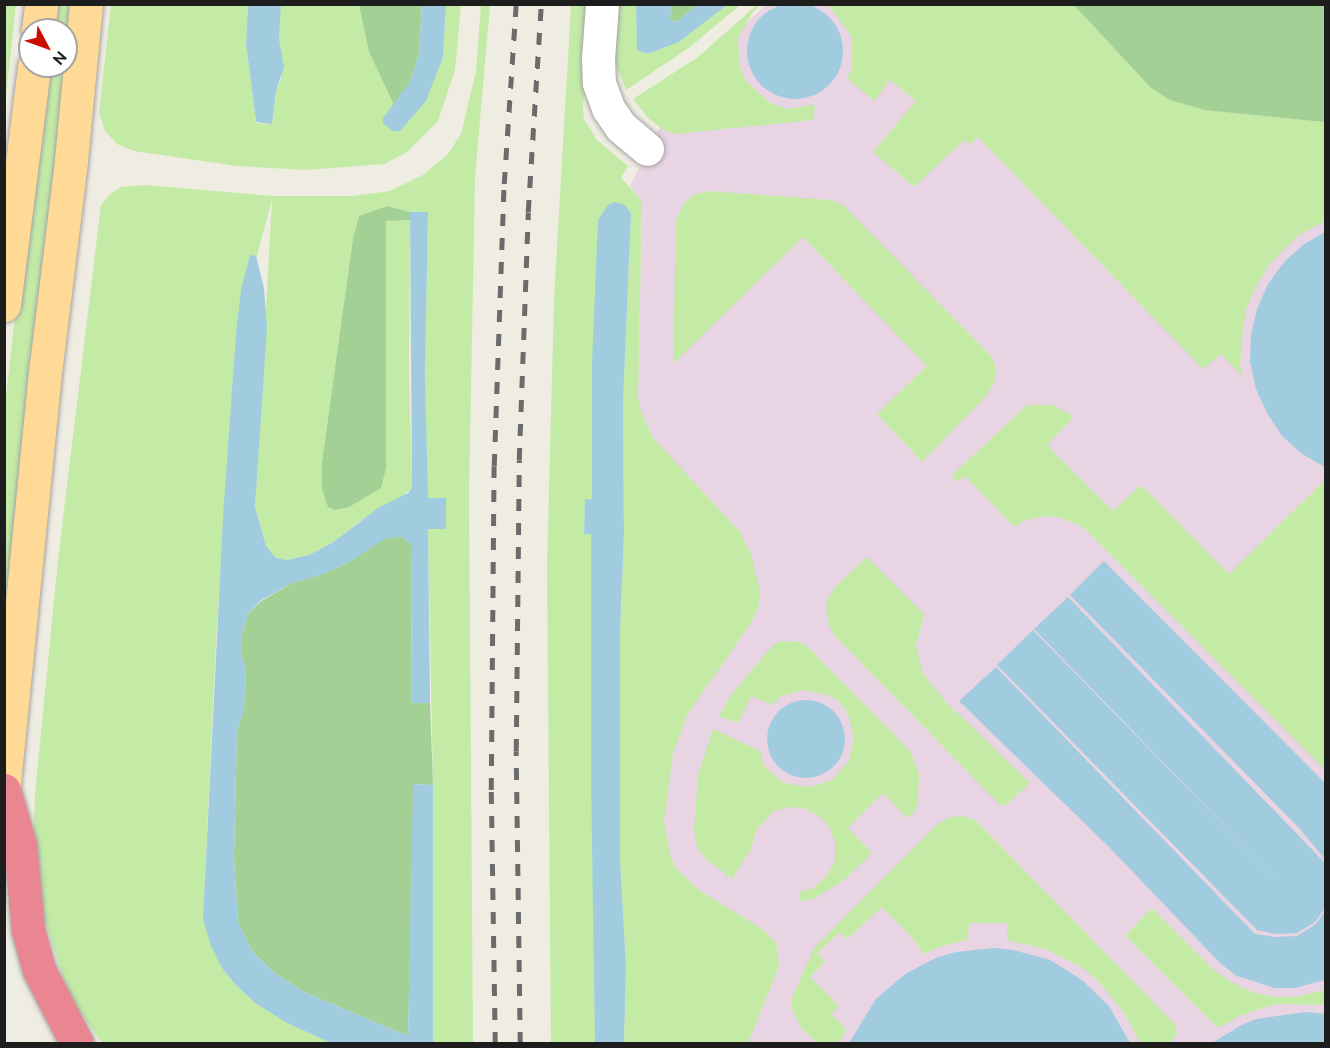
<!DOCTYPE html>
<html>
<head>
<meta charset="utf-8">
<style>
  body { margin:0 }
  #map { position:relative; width:1330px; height:1048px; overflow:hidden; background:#efece2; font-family:Ubuntu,sans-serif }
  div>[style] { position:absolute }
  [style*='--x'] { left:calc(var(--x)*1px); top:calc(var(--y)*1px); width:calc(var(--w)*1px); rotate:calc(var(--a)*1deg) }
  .industrial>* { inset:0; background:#e8d4e3 }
  .grass>* { inset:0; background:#c3eba6 }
  .forest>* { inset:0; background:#a2d095 }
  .water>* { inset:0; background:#a1ccdf }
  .round { border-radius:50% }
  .roads { filter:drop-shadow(0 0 2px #a4a4a4) drop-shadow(0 0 2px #a4a4a4) }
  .minor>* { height:33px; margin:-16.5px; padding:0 16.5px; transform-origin:16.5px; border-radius:16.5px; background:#fff }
  .major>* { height:33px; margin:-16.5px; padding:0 16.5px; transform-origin:16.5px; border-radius:16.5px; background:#ffda97 }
  .highway>* { height:33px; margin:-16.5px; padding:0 16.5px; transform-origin:16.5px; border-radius:16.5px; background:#ea8692 }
  .rail>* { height:4.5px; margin-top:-2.25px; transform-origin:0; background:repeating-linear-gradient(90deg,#6b6b6b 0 12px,transparent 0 24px) }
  span { translate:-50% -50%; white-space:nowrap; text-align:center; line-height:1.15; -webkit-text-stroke:6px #fff; paint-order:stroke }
  .frame { position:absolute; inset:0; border:6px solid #1d1d1d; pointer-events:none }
  .north { position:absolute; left:18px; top:18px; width:60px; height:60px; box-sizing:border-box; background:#fff; border:2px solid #a5a5a5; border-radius:50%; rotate:131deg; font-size:16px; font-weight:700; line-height:24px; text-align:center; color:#1d1d1d }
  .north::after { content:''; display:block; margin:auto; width:21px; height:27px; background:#ca0f00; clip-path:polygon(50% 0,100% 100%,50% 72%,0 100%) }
</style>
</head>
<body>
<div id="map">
  <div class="industrial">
    <i style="clip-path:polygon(766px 5px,1325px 5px,1325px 1043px,634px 1043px,638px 397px,642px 200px,630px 186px,694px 61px,710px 55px)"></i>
  </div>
  <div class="grass">
    <i style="clip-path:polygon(5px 4px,16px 5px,5px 105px,4px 5px)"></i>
    <i style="clip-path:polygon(590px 4px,583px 106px,584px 119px,597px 140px,628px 166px,621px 178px,642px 200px,638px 397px,641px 412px,654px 439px,740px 532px,751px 555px,760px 592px,758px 609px,751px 623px,687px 715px,673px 754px,664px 822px,670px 855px,676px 868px,699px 890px,762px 929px,776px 943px,779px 962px,777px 971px,748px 1043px,624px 1043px,626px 967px,620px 859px,620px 631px,624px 535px,623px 403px,631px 213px,625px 205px,592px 499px,585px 500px,584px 533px,591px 534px,595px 1043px,551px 1044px,547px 568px,554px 299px,571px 5px)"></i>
    <i style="clip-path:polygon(761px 4px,752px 13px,738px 39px,740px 67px,746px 81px,769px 102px,787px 109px,815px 105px,813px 120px,674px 134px,663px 130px,649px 119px,633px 99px,698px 57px,757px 5px)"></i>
    <i style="clip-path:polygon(49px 5px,76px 5px,5px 643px,5px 405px,43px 66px,66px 66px,66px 30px,47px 30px)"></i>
    <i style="clip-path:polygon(111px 5px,248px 5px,246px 43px,256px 123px,272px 124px,276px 91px,281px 79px,279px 39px,281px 5px,359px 5px,369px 52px,394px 105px,383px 118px,443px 57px,446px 5px,461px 5px,455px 70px,438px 121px,407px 152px,384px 164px,305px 170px,237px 166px,134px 151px,117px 144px,105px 131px,99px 113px)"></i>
    <i style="clip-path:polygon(481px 5px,490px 5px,475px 178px,469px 494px,473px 1043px,433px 1043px,433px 785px,428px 529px,446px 528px,446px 498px,427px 499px,425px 375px,428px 212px,410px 212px,387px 206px,359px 216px,353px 238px,322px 462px,386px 468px,386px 221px,410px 220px,409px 375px,412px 487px,402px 497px,360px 521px,332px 543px,309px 555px,287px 560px,276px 558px,266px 546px,255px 507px,272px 200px,236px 333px,216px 641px,203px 919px,222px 968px,234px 983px,255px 1003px,287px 1023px,331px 1043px,102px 1043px,69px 996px,43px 913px,33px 850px,35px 793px,58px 560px,101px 205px,109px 195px,121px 187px,144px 185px,273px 196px,353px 196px,390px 191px,423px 175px,447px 155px,461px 134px,476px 71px)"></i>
    <i style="clip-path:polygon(616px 5px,636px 5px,637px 50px,648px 54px,679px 42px,727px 5px,740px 5px,690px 47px,626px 90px,615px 63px,613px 37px)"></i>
    <i style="clip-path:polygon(828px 5px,1074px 5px,1150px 87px,1205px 110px,1325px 122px,1325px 221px,1297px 236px,1282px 251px,1268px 266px,1253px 292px,1246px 310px,1242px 338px,1240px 366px,1243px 377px,1221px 354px,1203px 369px,978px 137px,970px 145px,964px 140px,914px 187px,873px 152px,916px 101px,890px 80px,874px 101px,847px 78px,852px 68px,852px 37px)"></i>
    <i style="clip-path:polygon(709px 191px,831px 200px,843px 205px,992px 357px,996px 369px,995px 381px,987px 395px,922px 462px,877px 414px,927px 366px,803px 237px,673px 364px,676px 220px,684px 203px,693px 195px)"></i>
    <i style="clip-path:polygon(1027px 405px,1052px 405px,1070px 414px,1072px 419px,1047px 445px,1113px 511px,1141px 485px,1229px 574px,1325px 480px,1325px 770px,1083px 527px,1059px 517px,1047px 516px,1025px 520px,1014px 527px,965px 476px,958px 482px,952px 475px)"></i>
    <i style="clip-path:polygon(867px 557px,924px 614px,916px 647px,923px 674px,946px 702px,1030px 783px,1006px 805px,1000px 805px,835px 636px,829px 626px,826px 608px,828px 598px,836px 586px)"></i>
    <i style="clip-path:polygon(783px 641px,799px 642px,808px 647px,910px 751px,919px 773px,918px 801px,914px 813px,907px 818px,883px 793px,848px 828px,872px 853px,843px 881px,813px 899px,800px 901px,799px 892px,812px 889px,826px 877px,835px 861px,835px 842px,830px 828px,819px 816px,805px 809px,789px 807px,774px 811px,757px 829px,750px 851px,732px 879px,706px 859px,697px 847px,694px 831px,698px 775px,713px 729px,760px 751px,764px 766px,783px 783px,811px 787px,832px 780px,849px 761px,854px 736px,847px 712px,839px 701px,828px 695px,803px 690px,779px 697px,773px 705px,751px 696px,738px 723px,719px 716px,730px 696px,774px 644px)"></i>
    <i style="clip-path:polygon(963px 816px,975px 820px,1174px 1023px,1177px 1033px,1170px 1043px,1140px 1043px,1125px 1014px,1099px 982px,1083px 968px,1045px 949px,1007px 940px,1007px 923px,969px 923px,968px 940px,942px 946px,923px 954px,916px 942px,882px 907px,847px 939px,840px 932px,817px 953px,825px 962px,810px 977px,839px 1006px,831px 1014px,846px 1029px,839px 1043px,818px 1043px,801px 1028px,791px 1007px,792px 997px,814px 948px,939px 823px,951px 817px)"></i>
    <i style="clip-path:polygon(1152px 908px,1215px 971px,1233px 983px,1252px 992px,1274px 997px,1296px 997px,1325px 990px,1325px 1005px,1275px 1004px,1239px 1016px,1218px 1028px,1125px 936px)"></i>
  </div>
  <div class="forest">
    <i style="clip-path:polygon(359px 5px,422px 5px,419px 54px,410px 82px,394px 105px,369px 52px)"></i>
    <i style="clip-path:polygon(671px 5px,697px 5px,678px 21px,673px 22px,670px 18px)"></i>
    <i style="clip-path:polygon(1074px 5px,1325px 5px,1325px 122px,1205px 110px,1170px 100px,1150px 87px)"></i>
    <i style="clip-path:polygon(387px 206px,410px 212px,410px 220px,386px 221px,386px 468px,381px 488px,349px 507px,335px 510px,328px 507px,322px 489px,322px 462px,353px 238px,359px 216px)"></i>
    <i style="clip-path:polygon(387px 537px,402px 537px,412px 545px,411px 703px,430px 703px,433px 785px,414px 784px,408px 1036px,304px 992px,272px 971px,253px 952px,238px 923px,234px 856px,237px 731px,244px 708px,246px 671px,241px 654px,241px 636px,248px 614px,260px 602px,292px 583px,320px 575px,347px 563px)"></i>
  </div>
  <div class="water">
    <i class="round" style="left:747px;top:3px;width:96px;height:96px"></i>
    <i style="clip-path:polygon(248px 5px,281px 5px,279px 39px,284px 67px,276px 91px,272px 124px,256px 122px,246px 43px)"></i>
    <i style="clip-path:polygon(422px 5px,446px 5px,443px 57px,426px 101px,400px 131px,392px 131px,383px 123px,383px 118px,410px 82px,419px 54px)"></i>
    <i style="clip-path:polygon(636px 5px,671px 5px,670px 18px,673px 22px,678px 21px,697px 5px,727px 5px,679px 42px,648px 54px,637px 50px)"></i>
    <i style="clip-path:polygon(615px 202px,625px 205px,631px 213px,623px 403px,624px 535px,620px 631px,620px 859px,626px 967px,624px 1043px,595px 1044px,591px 777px,591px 534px,584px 534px,585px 499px,592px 499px,592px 363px,598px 220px,608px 205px)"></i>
    <i style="clip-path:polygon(410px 212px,428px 212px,425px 375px,428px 498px,446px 498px,446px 529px,428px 529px,430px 703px,411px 703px,412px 545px,402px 537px,387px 538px,347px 563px,320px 575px,292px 583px,260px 601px,248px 614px,241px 636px,241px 654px,246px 671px,244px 708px,237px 731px,234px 856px,238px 923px,253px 952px,272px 971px,304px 992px,408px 1036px,413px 784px,433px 785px,433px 1043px,331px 1043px,287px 1023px,255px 1003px,234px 983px,222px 968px,211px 946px,203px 919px,223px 517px,236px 333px,241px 290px,250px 255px,256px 256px,264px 288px,267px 327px,255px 507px,266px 546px,276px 558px,287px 560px,309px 555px,332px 543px,378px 508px,408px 493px,412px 487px)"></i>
    <i style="clip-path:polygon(1325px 232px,1325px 467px,1302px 454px,1282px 436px,1267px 413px,1256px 389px,1250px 362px,1251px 335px,1257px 309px,1268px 284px,1284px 262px,1304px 244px)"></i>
    <i style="clip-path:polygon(1104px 561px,1325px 783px,1325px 859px,1299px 828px,1070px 595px)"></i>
    <i style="clip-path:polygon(1068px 597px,1324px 862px,1325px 908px,1315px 922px,1297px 933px,1276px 934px,1257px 930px,997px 665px,1033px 630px,1284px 887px,1034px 629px)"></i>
    <i style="clip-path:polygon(996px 667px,1255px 934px,1275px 937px,1297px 936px,1316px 924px,1325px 911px,1325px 980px,1295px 988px,1275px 988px,1237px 976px,1221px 964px,1110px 848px,959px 701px)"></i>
    <i class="round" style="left:767px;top:700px;width:78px;height:78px"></i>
    <i style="clip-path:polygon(994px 948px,1013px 950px,1050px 960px,1082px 980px,1109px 1006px,1130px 1043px,849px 1043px,876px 999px,905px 974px,938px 957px,956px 952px)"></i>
    <i style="clip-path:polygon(1306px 1012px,1325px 1014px,1325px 1043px,1212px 1043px,1240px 1026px,1256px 1019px)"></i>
  </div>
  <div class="roads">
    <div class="minor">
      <i style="--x:602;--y:4;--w:54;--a:94.2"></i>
      <i style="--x:598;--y:58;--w:25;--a:88"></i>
      <i style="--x:599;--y:83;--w:27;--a:70"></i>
      <i style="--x:608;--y:108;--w:23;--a:56"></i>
      <i style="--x:621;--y:127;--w:34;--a:40"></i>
    </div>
    <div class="major">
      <i style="--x:38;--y:30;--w:26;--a:-83"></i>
      <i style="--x:4;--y:305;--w:241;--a:-82.8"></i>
      <i style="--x:4;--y:783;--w:420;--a:-84.3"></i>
      <i style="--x:46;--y:365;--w:207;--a:-83"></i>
      <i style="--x:71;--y:160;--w:157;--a:-84.5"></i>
    </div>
    <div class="highway">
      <i style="--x:4;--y:790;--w:57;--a:73.8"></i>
      <i style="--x:20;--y:845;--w:85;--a:84.6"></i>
      <i style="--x:28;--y:930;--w:41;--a:74.6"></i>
      <i style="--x:39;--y:970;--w:83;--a:62.8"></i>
    </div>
  </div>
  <div class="rail">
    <i style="--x:495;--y:1044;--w:254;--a:-90.9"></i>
    <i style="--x:491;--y:790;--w:324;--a:-89.5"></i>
    <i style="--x:494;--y:466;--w:282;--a:-88"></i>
    <i style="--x:504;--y:184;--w:180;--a:-86.2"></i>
    <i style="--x:520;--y:1044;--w:293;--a:-90.8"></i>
    <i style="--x:516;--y:751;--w:291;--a:-89.4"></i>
    <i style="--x:519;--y:460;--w:248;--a:-87.9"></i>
    <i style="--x:528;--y:212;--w:208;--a:-86.4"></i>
  </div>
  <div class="frame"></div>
  <div class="north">N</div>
</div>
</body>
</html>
